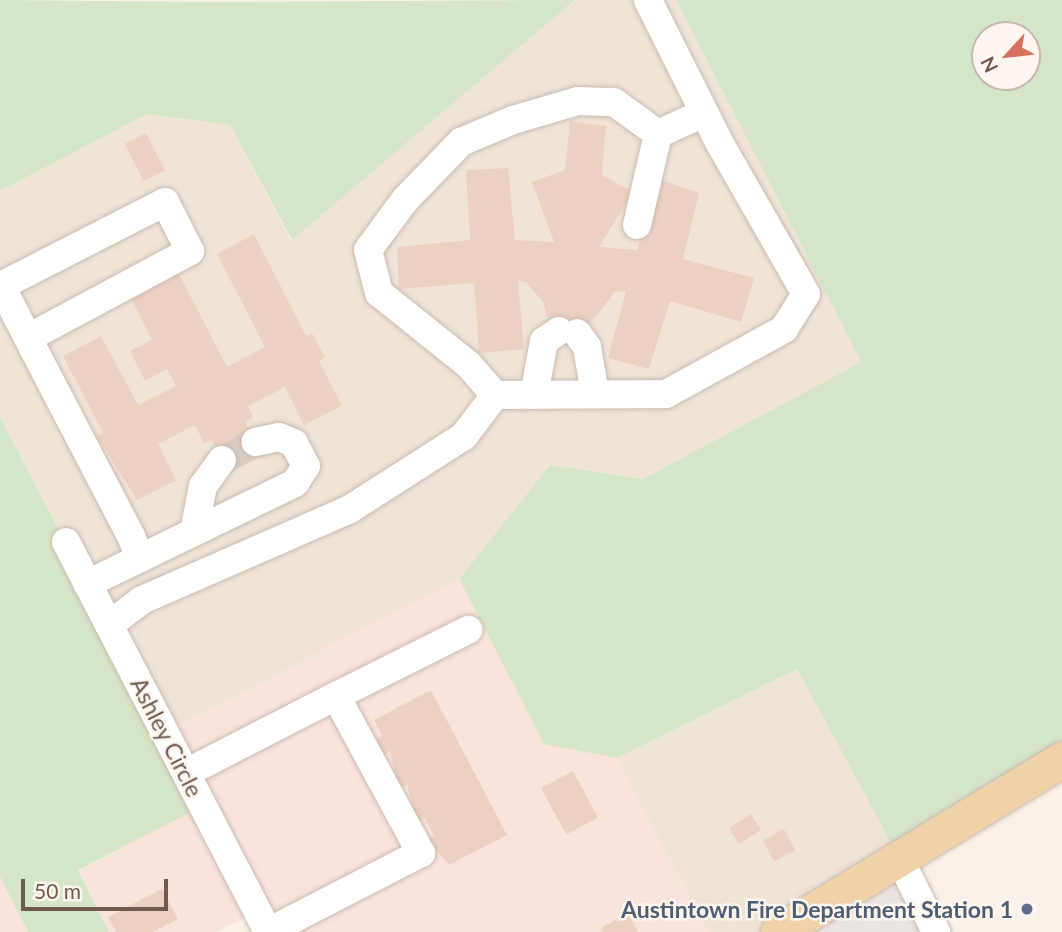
<!DOCTYPE html>
<html>
<head>
<meta charset="utf-8">
<style>
  body { margin:0 }
  #map { position:relative; width:1062px; height:932px; overflow:hidden; background:#faf2e8; font-family:Lato,sans-serif }
  div>[style] { position:absolute }
  [style*='--x'] { left:calc(var(--x)*1px); top:calc(var(--y)*1px); width:calc(var(--w)*1px); rotate:calc(var(--a)*1deg) }
  .residential>* { inset:0; background:#f0e4d7 }
  .commercial>* { inset:0; background:#f9e4dd }
  .industrial>* { inset:0; background:#ebe5e1 }
  .green>* { inset:0; background:#d5e6c8 }
  .building>* { inset:0; background:#ecd1c3; transform-origin:0 0 }
  .minor-tunnel>* { height:28px; margin-top:-14px; transform-origin:0; background:repeating-linear-gradient(90deg,#d8ccc2 0 28px,transparent 0 42px) }
  .roads { filter:drop-shadow(0 0 2px #cbbaaf) drop-shadow(0 0 2px #cbbaaf) }
  .minor>* { height:28px; margin:-14px; padding:0 14px; transform-origin:14px; border-radius:14px; background:#fff }
  .major>* { height:35px; margin:-17.5px; padding:0 17.5px; transform-origin:17.5px; border-radius:17.5px; background:#f0d2a8 }
  .dots>* { width:19px; height:19px; translate:-50% -50%; box-sizing:border-box; border:4px solid #fdf6ee; border-radius:50% }
  span { translate:-50% -50%; white-space:nowrap; text-align:center; line-height:1.15; -webkit-text-stroke:5px #fdf6ee; paint-order:stroke }
  .street-label { font-size:23px; color:#71594f }
  .service-label { font-size:23px; color:#4e5e75; font-weight:700 }
  .right { translate:-100% -50%; text-align:right }
  .north { position:absolute; left:971px; top:21px; width:70px; height:70px; box-sizing:border-box; background:#fdf6ee; border:2px solid #c5b7ae; border-radius:50%; rotate:243deg; font-size:19px; font-weight:700; line-height:28px; text-align:center; color:#71594f }
  .north::after { content:''; display:block; margin:auto; width:24px; height:32px; background:#d5715c; clip-path:polygon(50% 0,100% 100%,50% 72%,0 100%) }
  .scale { position:absolute; left:21px; top:879px; width:147px; height:32px; box-sizing:border-box; border:4px solid #71594f; border-top:0; padding-left:9px; font-size:21px; line-height:24px; white-space:nowrap; color:#71594f; -webkit-text-stroke:5px #fdf6ee; paint-order:stroke }
</style>
</head>
<body>
<div id="map">
  <div class="residential">
    <i style="clip-path:polygon(575px 0,676px 0,861px 362px,643px 479px,550px 465px,459px 579px,166px 733px,0 417px,0 191px,147px 114px,230px 125px,291px 240px)"></i>
    <i style="clip-path:polygon(797px 669px,899px 858px,778px 932px,707px 932px,617px 758px)"></i>
  </div>
  <div class="commercial">
    <i style="clip-path:polygon(459px 579px,544px 743px,617px 758px,707px 932px,268px 932px,257px 911px,217px 932px,109px 932px,78px 870px,203px 806px,166px 733px)"></i>
    <i style="clip-path:polygon(0 877px,28px 932px,0 932px)"></i>
  </div>
  <div class="industrial">
    <i style="clip-path:polygon(899px 858px,936px 932px,778px 932px)"></i>
  </div>
  <div class="green">
    <i style="clip-path:polygon(0 0,215px 2px,575px 0,292px 240px,230px 125px,147px 114px,0 191px)"></i>
    <i style="clip-path:polygon(evenodd,676px 0,1062px 0,1062px 759px,899px 858px,797px 669px,617px 758px,544px 744px,459px 579px,550px 465px,643px 479px,861px 362px,676px 0,985px 35px,1027px 35px,1027px 77px,985px 77px,985px 35px)"></i>
    <i style="clip-path:polygon(0 417px,203px 806px,78px 870px,109px 932px,28px 932px,0 877px)"></i>
  </div>
  <div class="building">
    <i style="clip-path:polygon(570px 121px,606px 126px,602px 175px,633px 192px,599px 247px,637px 250px,658px 179px,699px 193px,683px 259px,754px 278px,741px 322px,670px 301px,649px 369px,608px 358px,626px 291px,615px 292px,590px 324px,579px 324px,548px 320px,543px 302px,526px 282px,518px 281px,524px 349px,479px 353px,474px 283px,399px 289px,397px 247px,470px 240px,466px 170px,508px 168px,515px 240px,554px 242px,532px 182px,565px 170px)"></i>
    <i style="left:146px;top:133px;width:42px;height:24px;rotate:63deg"></i>
    <i style="clip-path:polygon(254px 234px,306px 336px,312px 333px,325px 358px,319px 361px,342px 406px,304px 425px,285px 387px,248px 406px,253px 417px,245px 422px,263px 456px,229px 473px,212px 440px,204px 443px,195px 425px,158px 444px,176px 480px,137px 500px,97px 436px,103px 433px,63px 356px,101px 336px,138px 405px,176px 386px,167px 369px,145px 381px,130px 351px,152px 340px,129px 294px,177px 270px,227px 367px,265px 347px,217px 254px)"></i>
    <i style="clip-path:polygon(431px 690px,507px 835px,449px 865px,427px 840px,434px 836px,425px 818px,418px 822px,407px 785px,399px 789px,390px 751px,382px 756px,374px 740px,382px 736px,374px 720px)"></i>
    <i style="left:573px;top:771px;width:53px;height:36px;rotate:62deg"></i>
    <i style="left:751px;top:814px;width:19px;height:26px;rotate:58deg"></i>
    <i style="left:784px;top:829px;width:24px;height:24px;rotate:62deg"></i>
    <i style="clip-path:polygon(162px 889px,178px 919px,153px 932px,116px 932px,108px 917px)"></i>
    <i style="clip-path:polygon(628px 913px,638px 932px,603px 932px,601px 928px)"></i>
  </div>
  <div class="minor-tunnel">
    <i style="--x:222;--y:460;--w:38;--a:-28"></i>
  </div>
  <div class="roads">
    <div class="minor">
      <i style="--x:637;--y:225;--w:93;--a:-77"></i>
      <i style="--x:658;--y:134;--w:51;--a:-24.5"></i>
      <i style="--x:577;--y:333;--w:17;--a:54"></i>
      <i style="--x:587;--y:347;--w:48;--a:80.3"></i>
      <i style="--x:28;--y:338;--w:184;--a:-28.2"></i>
      <i style="--x:190;--y:251;--w:55;--a:-117"></i>
      <i style="--x:165;--y:202;--w:184;--a:152.9"></i>
      <i style="--x:1;--y:286;--w:59;--a:62.6"></i>
      <i style="--x:28;--y:338;--w:11;--a:63"></i>
      <i style="--x:33;--y:348;--w:212;--a:62.5"></i>
      <i style="--x:131;--y:536;--w:24;--a:68"></i>
      <i style="--x:495;--y:395;--w:40;--a:-131"></i>
      <i style="--x:469;--y:365;--w:115;--a:-141.3"></i>
      <i style="--x:379;--y:293;--w:44;--a:-104.3"></i>
      <i style="--x:368;--y:250;--w:62;--a:-53.5"></i>
      <i style="--x:405;--y:200;--w:81;--a:-46"></i>
      <i style="--x:461;--y:142;--w:56;--a:-22.9"></i>
      <i style="--x:513;--y:120;--w:68;--a:-16.3"></i>
      <i style="--x:578;--y:101;--w:36;--a:2"></i>
      <i style="--x:614;--y:102;--w:54;--a:36"></i>
      <i style="--x:534;--y:395;--w:55;--a:-79.5"></i>
      <i style="--x:544;--y:341;--w:18;--a:-34"></i>
      <i style="--x:194;--y:532;--w:47;--a:-78.9"></i>
      <i style="--x:203;--y:486;--w:32;--a:-54"></i>
      <i style="--x:66;--y:542;--w:439;--a:62.6"></i>
      <i style="--x:87;--y:584;--w:231;--a:-25.9"></i>
      <i style="--x:295;--y:483;--w:20;--a:-57"></i>
      <i style="--x:306;--y:466;--w:26;--a:-118"></i>
      <i style="--x:294;--y:443;--w:16;--a:-158"></i>
      <i style="--x:279;--y:437;--w:24;--a:168"></i>
      <i style="--x:109;--y:625;--w:41;--a:-37.1"></i>
      <i style="--x:142;--y:600;--w:227;--a:-23.6"></i>
      <i style="--x:350;--y:509;--w:135;--a:-32.6"></i>
      <i style="--x:464;--y:436;--w:51;--a:-52.9"></i>
      <i style="--x:495;--y:395;--w:171;--a:-0.3"></i>
      <i style="--x:666;--y:394;--w:135;--a:-28.8"></i>
      <i style="--x:784;--y:329;--w:41;--a:-57.8"></i>
      <i style="--x:806;--y:294;--w:175;--a:-119.8"></i>
      <i style="--x:719;--y:142;--w:159;--a:-116.6"></i>
      <i style="--x:336;--y:696;--w:148;--a:-26.6"></i>
      <i style="--x:186;--y:773;--w:169;--a:-27.2"></i>
      <i style="--x:336;--y:696;--w:179;--a:61.6"></i>
      <i style="--x:421;--y:853;--w:172;--a:152.7"></i>
      <i style="--x:899;--y:858;--w:83;--a:63.4"></i>
    </div>
    <div class="major">
      <i style="--x:778;--y:932;--w:333;--a:-31.3"></i>
    </div>
  </div>
  <div class="dots">
    <i style="left:1027px;top:909px;background:#5c6f8a"></i>
  </div>
  <div class="street-label">
    <span style="left:167px;top:737px;rotate:63deg">Ashley Circle</span>
  </div>
  <div class="service-label">
    <span class="right" style="left:1013px;top:909px">Austintown Fire Department Station 1</span>
  </div>
  <div class="north">N</div>
  <div class="scale">50 m</div>
</div>
</body>
</html>
